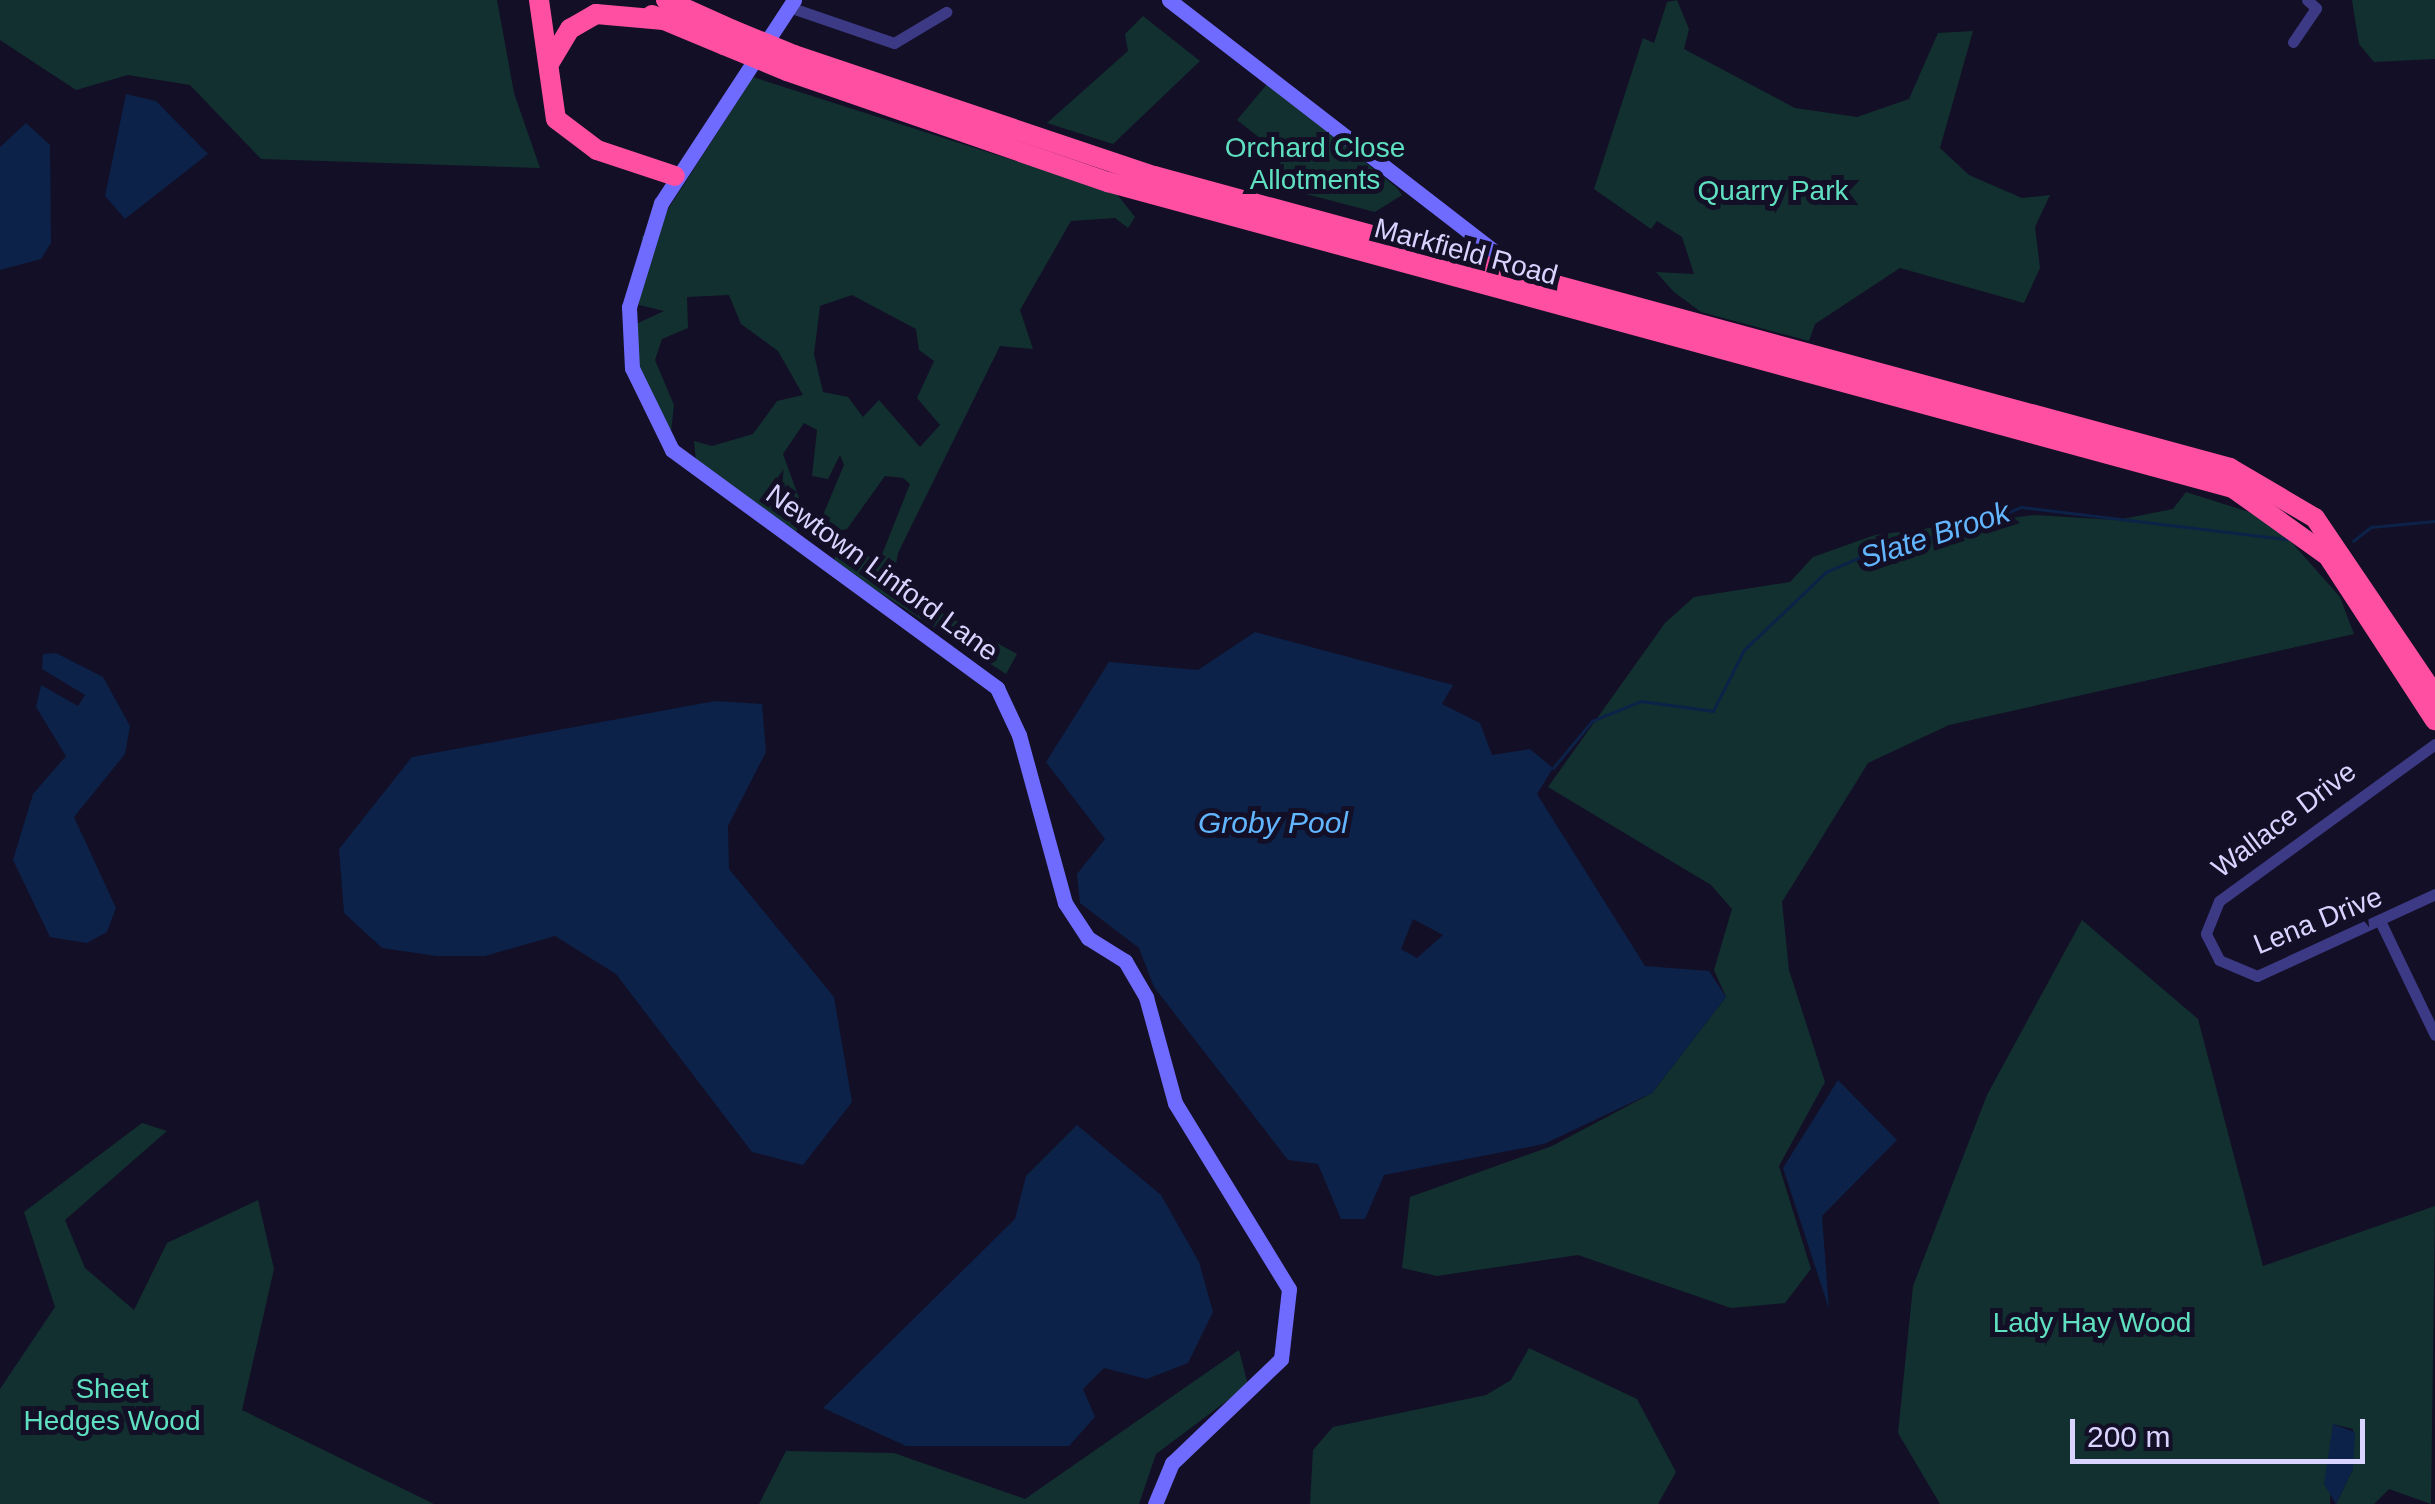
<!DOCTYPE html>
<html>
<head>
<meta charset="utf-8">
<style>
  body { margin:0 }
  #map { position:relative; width:2435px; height:1504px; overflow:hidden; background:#130f26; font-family:Arial,sans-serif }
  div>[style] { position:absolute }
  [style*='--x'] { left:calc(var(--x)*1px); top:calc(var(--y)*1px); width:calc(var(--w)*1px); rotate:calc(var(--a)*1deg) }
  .green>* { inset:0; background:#12302f }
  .water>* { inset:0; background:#0c2248 }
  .stream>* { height:2.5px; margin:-1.25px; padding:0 1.25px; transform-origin:1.25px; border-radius:1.25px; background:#0c2248 }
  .street>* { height:11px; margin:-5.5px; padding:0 5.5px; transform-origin:5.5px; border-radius:5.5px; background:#3d3a85 }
  .secondary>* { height:15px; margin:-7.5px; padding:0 7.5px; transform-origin:7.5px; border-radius:7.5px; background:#6f6bff }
  .highway>* { height:20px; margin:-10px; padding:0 10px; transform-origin:10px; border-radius:10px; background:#ff4fa3 }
  .highway-bridge>* { height:20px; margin:-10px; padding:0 10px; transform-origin:10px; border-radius:10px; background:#ff4fa3 }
  span { translate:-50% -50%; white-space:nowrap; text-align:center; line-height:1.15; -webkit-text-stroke:10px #130f26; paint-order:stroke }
  .park-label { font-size:28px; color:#5fe0c0 }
  .street-label { font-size:28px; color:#d9d4ff }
  .water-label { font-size:30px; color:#62b6ff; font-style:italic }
  .scale { position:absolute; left:2070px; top:1419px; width:295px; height:45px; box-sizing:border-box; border:5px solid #d9d4ff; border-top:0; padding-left:12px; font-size:30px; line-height:35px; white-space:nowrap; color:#d9d4ff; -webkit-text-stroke:8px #130f26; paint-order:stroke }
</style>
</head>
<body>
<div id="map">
  <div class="green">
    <i style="clip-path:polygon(0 0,497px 0,514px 93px,540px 168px,261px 159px,190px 85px,128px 75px,76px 90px,0 40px)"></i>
    <i style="clip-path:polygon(1677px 0,1689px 29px,1684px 49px,1795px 108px,1857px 117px,1909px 99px,1938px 33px,1973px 31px,1940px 148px,1969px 175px,2022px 198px,2050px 195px,2035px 227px,2040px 268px,2024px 303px,1900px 268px,1815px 324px,1809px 341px,1701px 312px,1674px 292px,1656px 272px,1694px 274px,1682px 237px,1657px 221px,1651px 229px,1594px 189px,1643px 38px,1654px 43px,1667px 2px)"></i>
    <i style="clip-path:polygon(2352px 0,2435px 0,2435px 59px,2374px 62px,2359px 44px)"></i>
    <i style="clip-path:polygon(1143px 16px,1200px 61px,1113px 144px,1047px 123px,1128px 51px,1125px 34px)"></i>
    <i style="clip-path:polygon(evenodd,753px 77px,1116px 193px,1135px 217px,1128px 228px,1115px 218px,1071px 221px,1020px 310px,1033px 349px,1000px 346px,898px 553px,894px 576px,907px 594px,1017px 654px,1006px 674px,834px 563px,837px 545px,845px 544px,879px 562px,910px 484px,903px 478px,885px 476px,847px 529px,826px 534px,823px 515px,844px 465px,840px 455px,828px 479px,812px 476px,817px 430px,804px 423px,783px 454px,803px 509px,796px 533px,696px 461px,694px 441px,712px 446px,753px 434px,777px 401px,803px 395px,778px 351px,741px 324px,729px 295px,687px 297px,688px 328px,662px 339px,655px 360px,674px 405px,671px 432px,639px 375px,636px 324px,664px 311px,639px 305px,642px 236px,652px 234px,753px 77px,852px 295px,916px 329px,919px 350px,934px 361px,917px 398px,940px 425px,920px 447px,879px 400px,863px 417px,848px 397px,823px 392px,814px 354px,820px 306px,852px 295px)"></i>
    <i style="clip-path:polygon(1268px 83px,1397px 188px,1402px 195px,1375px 212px,1267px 184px,1284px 157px,1237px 120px)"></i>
    <i style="clip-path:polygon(2186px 492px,2271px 519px,2340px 597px,2354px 634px,1949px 725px,1868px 763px,1782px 902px,1789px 970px,1825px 1082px,1779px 1166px,1811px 1269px,1785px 1303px,1731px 1308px,1578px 1255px,1437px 1276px,1402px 1268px,1410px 1197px,1552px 1146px,1652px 1093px,1726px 997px,1714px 970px,1732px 909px,1711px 885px,1548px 787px,1665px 623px,1694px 597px,1790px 582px,1813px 557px,1875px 535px,2034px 515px,2117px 520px,2173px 509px)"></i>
    <i style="clip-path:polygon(2082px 920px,2198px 1019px,2263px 1266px,2435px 1206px,2431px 1504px,2389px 1489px,2374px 1504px,2336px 1504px,2353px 1469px,2353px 1429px,2333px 1424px,2330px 1504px,1940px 1504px,1898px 1433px,1913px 1286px,1987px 1095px)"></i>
    <i style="clip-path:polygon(142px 1123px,167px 1131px,65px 1220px,85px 1268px,134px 1310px,167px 1243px,258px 1200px,274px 1269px,242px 1410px,434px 1504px,0 1504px,0 1389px,55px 1307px,24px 1212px)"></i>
    <i style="clip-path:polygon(1529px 1348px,1637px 1399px,1676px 1472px,1658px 1504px,1310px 1504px,1313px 1450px,1333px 1427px,1486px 1395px,1511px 1380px)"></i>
    <i style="clip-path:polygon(1239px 1350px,1248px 1385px,1156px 1454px,1139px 1504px,759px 1504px,786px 1451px,894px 1453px,1025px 1499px)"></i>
  </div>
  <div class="water">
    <i style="clip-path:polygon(126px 94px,156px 101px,208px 154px,125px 219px,105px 196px)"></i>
    <i style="clip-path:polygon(26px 123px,50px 145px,51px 243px,41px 259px,0 270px,0 147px)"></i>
    <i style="clip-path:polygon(evenodd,1255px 632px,1453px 685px,1442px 704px,1480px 723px,1492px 755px,1530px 749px,1553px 768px,1537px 794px,1645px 966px,1709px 971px,1726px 997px,1652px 1093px,1544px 1144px,1384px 1175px,1365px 1219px,1341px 1219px,1318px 1164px,1288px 1160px,1154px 987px,1139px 948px,1080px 903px,1077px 874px,1105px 839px,1046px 762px,1109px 662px,1198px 670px,1255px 632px,1413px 919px,1443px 935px,1417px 958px,1401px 949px,1413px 919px)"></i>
    <i style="clip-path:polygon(56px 653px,103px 677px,130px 726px,125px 754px,74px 817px,116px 908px,107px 932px,87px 943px,50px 937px,13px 860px,33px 794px,66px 756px,36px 707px,41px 685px,78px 706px,85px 695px,42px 669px,43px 654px)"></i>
    <i style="clip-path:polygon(715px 701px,762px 704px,766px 752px,728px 826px,729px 869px,834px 997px,852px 1102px,803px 1165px,752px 1152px,616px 974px,555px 936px,485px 956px,436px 956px,382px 948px,344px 913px,339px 849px,412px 757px)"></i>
    <i style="clip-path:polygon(1838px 1080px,1897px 1140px,1822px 1216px,1829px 1309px,1783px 1168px)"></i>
    <i style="clip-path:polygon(1077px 1125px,1161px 1195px,1199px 1262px,1213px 1312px,1188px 1363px,1147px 1379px,1104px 1368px,1083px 1389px,1095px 1417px,1069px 1446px,906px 1446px,823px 1408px,1015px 1219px,1026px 1176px)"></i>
    <i style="clip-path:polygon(2333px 1424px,2355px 1432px,2353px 1469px,2336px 1504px,2324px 1484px)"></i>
  </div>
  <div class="stream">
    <i style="--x:2353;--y:541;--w:23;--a:-38"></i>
    <i style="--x:2371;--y:527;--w:64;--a:-5.4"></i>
    <i style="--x:1553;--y:768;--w:61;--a:-50.3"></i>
    <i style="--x:1592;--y:721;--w:53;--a:-22.2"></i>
    <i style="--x:1641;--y:701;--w:73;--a:7.9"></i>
    <i style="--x:1713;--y:711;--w:68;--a:-63.1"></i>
    <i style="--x:1744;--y:650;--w:113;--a:-43.6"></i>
    <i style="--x:1826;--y:572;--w:75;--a:-23.5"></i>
    <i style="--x:1895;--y:542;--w:64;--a:-7.2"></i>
    <i style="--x:1958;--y:534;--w:69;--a:-23.2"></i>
    <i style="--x:2021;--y:507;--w:268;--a:6.9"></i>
  </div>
  <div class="street">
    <i style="--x:789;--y:7;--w:111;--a:18.9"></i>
    <i style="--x:894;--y:43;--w:61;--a:-30.8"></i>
    <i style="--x:2293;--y:42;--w:41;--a:-55.9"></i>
    <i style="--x:2316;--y:8;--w:12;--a:-138"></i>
    <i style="--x:2435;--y:744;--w:267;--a:144"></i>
    <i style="--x:2219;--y:901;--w:35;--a:112"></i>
    <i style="--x:2206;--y:934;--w:29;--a:63"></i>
    <i style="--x:2219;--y:960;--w:41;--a:22.8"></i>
    <i style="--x:2257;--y:976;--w:196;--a:-24.7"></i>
    <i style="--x:2381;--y:923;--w:124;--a:64.3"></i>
  </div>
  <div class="secondary">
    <i style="--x:794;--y:0;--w:243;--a:123.2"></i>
    <i style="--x:661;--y:203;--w:109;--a:107.1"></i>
    <i style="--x:629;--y:307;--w:61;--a:87.2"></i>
    <i style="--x:632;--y:368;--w:91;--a:64"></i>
    <i style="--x:672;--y:450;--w:403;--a:36.2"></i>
    <i style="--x:997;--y:688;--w:52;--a:64.9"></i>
    <i style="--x:1019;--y:735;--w:174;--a:74.7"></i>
    <i style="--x:1065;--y:903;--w:42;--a:56.7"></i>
    <i style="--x:1088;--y:938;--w:44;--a:31.9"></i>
    <i style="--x:1125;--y:961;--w:42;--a:59.7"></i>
    <i style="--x:1146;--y:997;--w:110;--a:74.7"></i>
    <i style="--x:1175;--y:1103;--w:218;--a:58.5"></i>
    <i style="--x:1289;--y:1289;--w:70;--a:96.5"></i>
    <i style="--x:1281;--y:1359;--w:151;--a:136.3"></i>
    <i style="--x:1172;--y:1463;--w:44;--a:112.5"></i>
    <i style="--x:1169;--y:0;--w:416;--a:37.7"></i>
  </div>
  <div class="highway">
    <i style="--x:539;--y:0;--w:120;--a:81.9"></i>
    <i style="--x:556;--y:119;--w:51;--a:37.1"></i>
    <i style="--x:597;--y:150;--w:82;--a:18.4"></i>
    <i style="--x:666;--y:0;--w:73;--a:24.1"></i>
    <i style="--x:652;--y:15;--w:78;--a:22.6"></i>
    <i style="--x:794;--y:55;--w:380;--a:18.6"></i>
    <i style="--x:1154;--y:176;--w:1115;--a:15.18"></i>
    <i style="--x:2230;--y:468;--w:99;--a:30.5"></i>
    <i style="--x:2315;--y:518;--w:214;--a:55.9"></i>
    <i style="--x:550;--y:62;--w:39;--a:-59"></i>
    <i style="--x:570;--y:29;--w:30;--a:-30"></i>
    <i style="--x:596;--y:14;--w:68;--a:5"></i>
    <i style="--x:787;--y:71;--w:340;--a:19.1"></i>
    <i style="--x:1108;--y:182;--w:1166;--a:15.22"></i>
    <i style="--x:2233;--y:488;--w:117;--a:35.6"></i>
    <i style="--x:2328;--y:556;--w:196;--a:56.9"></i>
  </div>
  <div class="highway-bridge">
    <i style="--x:733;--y:30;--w:66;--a:22.3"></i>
    <i style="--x:724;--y:45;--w:68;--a:22.4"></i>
  </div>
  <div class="park-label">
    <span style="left:1315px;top:164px">Orchard Close<br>Allotments</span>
    <span style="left:1773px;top:191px">Quarry Park</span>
    <span style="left:2092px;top:1323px">Lady Hay Wood</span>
    <span style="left:112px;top:1405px">Sheet<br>Hedges Wood</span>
  </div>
  <div class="street-label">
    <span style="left:1466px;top:252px;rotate:15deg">Markfield Road</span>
    <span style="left:882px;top:573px;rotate:36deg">Newtown Linford Lane</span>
    <span style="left:2284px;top:820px;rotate:-37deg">Wallace Drive</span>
    <span style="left:2318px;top:921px;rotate:-22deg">Lena Drive</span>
  </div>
  <div class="water-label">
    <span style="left:1935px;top:535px;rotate:-18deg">Slate Brook</span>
    <span style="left:1273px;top:823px">Groby Pool</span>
  </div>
  <div class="scale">200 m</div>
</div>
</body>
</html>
